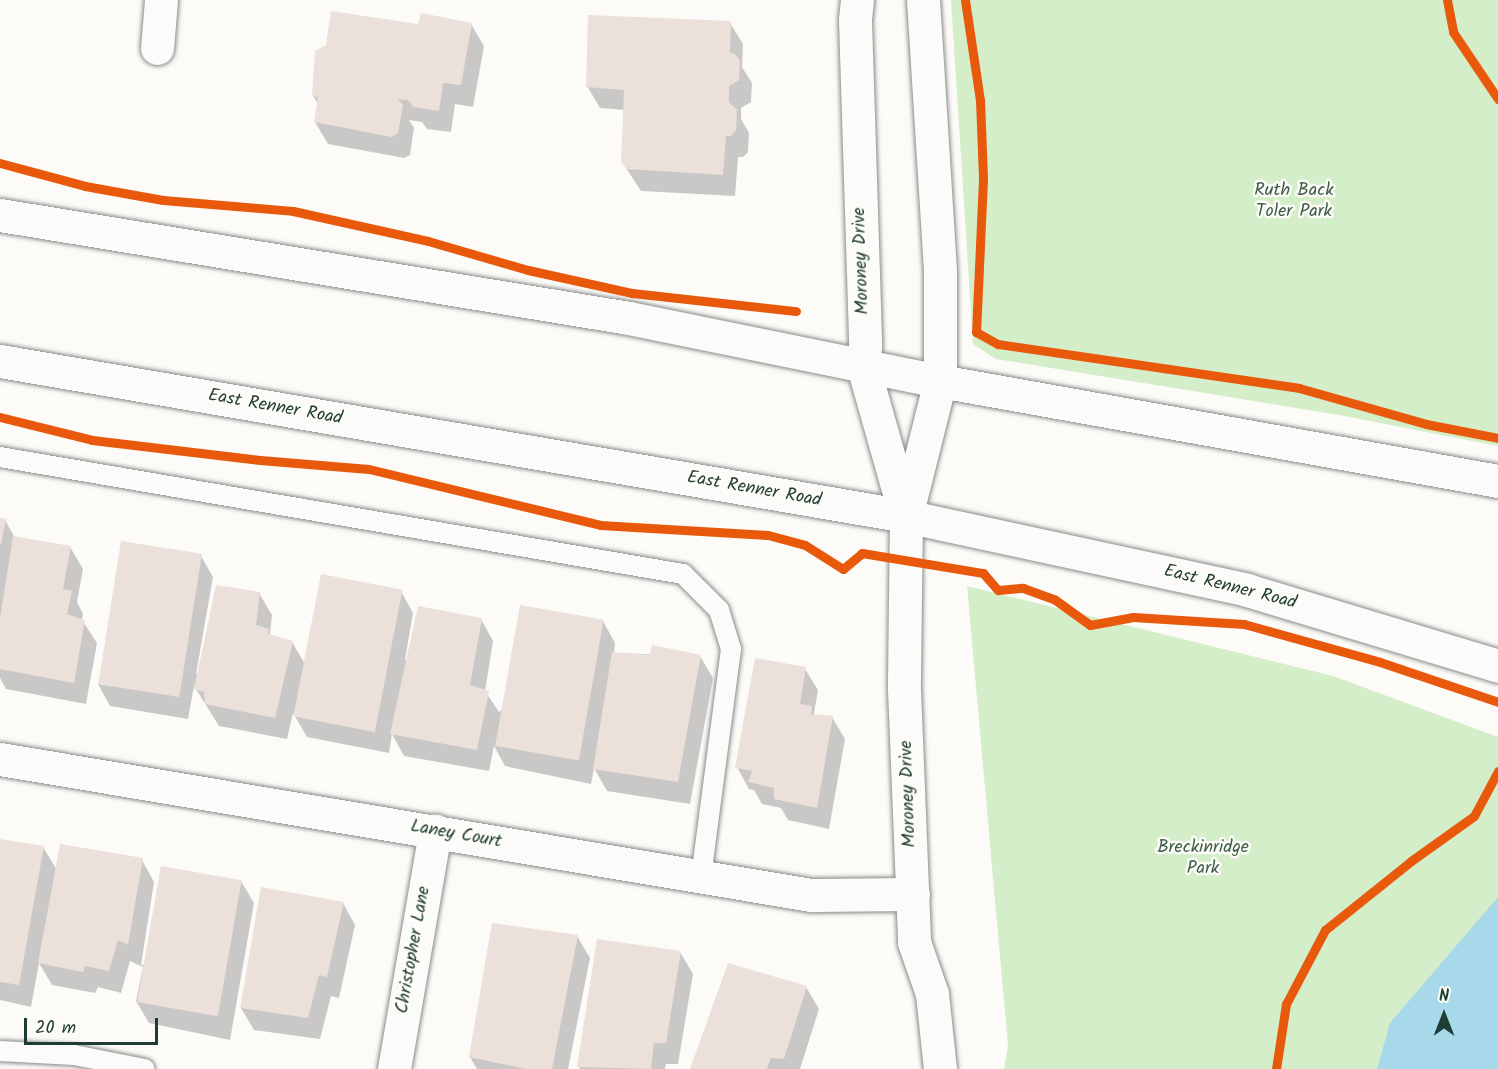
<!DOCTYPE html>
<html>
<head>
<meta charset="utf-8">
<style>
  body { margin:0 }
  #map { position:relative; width:1498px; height:1069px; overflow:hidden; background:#fcfbf8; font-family:Kalam,sans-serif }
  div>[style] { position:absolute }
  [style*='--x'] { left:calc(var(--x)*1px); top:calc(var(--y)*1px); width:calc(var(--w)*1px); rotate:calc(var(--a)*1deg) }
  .green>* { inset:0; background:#d4eeca }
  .water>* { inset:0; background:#a7d9ea }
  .shadow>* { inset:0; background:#0003 }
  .building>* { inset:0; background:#ebe0da; transform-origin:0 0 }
  .roads { filter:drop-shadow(0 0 2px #888d8a) drop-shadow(0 0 2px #888d8a) }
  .service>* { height:20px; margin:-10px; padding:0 10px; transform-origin:10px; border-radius:10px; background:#fbfbf9 }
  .minor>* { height:33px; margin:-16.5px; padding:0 16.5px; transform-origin:16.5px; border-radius:16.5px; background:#fbfbf9 }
  .secondary>* { height:33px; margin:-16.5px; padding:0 16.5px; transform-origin:16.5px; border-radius:16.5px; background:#fbfbf9 }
  .cycleway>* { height:9px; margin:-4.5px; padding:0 4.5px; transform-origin:4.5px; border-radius:4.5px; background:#e8590c }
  span { translate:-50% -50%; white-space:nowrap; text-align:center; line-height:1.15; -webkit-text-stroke:5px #fdfcf7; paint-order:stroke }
  .park-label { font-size:18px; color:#3d5e4a }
  .street-label { font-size:18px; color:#1f3d34 }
  .north { position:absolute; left:1414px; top:985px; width:60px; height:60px; -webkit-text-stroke:4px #fdfcf7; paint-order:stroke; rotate:0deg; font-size:16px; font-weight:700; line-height:24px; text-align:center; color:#1f3d34 }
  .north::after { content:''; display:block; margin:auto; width:21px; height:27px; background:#1f3d34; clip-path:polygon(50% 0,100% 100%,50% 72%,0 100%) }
  .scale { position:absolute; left:24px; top:1018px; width:134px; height:27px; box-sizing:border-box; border:3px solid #1f3d34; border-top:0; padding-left:8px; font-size:18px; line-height:21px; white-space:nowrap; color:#1f3d34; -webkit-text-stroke:4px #fdfcf7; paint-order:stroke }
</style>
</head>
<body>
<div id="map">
  <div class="green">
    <i style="clip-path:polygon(951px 0,1498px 0,1498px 446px,1339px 415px,996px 359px,973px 344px)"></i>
    <i style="clip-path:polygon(967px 586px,1333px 676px,1498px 737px,1498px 1069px,1004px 1069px,1008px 1046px)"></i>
  </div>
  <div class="water">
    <i style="clip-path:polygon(1498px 897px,1498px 1069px,1377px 1069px,1390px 1023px)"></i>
  </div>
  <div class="shadow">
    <i style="clip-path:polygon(730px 23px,743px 44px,742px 67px,752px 83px,751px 102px,741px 108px,741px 119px,749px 133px,748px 152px,743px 157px,738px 157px,735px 196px,641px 191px,622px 162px,625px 110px,600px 108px,587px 86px)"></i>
    <i style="clip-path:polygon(471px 24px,484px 46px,473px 107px,455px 104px,451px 132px,427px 129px,422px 122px,409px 120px,414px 128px,410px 155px,404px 158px,328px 144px,315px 122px,318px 104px,313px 96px,419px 26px)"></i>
    <i style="clip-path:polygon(0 519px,5px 520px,15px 538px,70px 547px,83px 569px,77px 602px,83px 614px,82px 620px,97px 643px,86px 704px,6px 689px,0 678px)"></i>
    <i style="clip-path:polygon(201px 556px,213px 577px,196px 674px,199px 674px,259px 593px,272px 615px,270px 633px,272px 637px,292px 642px,305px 664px,401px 591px,413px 613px,405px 660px,481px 619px,493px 641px,485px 691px,499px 712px,603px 621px,615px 643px,614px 653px,700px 656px,713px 678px,690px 804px,607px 791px,594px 768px,591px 784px,505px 766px,494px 746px,489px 771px,404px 756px,392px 734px,389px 753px,307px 737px,293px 713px,287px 739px,219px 726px,194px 686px,188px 719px,110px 706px,98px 684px)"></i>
    <i style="clip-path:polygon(805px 669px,818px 690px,814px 713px,816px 716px,832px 717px,845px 739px,829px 829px,788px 820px,781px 808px,762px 804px,754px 790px,749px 789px,737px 767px)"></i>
    <i style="clip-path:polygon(0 841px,43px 847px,57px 870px,142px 860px,154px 882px,141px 965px,143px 965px,241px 881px,254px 903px,230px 1040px,149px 1023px,136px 1001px,143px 967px,130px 961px,121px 993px,98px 987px,95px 993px,52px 985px,39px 963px,31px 1007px,0 1000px)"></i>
    <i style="clip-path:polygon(343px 903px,355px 925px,339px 998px,331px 996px,320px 1039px,254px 1030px,241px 1008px)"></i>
    <i style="clip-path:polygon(577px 936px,590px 958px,568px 1069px,477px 1069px,470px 1057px)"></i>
    <i style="clip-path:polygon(680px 952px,693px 974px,678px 1064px,666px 1064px,665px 1069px,580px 1069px,579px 1066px)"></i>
    <i style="clip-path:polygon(806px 987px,819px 1009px,800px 1069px,691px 1069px)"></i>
  </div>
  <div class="building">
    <i style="clip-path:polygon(331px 11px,418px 24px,421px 13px,472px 23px,461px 85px,443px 83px,439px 111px,413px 107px,408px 100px,398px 99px,403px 105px,398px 133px,392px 137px,314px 122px,318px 97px,312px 96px,315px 51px,326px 45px)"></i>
    <i style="clip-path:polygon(588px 15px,731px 21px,730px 53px,735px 54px,740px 60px,739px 80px,729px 86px,729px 102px,737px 110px,736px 130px,731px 136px,726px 136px,723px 175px,627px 169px,621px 162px,624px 90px,586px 87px)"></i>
    <i style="clip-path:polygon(0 518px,6px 519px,1px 544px,0 544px)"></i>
    <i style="clip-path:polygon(13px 536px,71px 546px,63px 589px,72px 591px,67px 614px,85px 620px,74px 683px,0 669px,0 618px)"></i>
    <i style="left:121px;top:541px;width:82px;height:145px;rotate:9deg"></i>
    <i style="left:321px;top:574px;width:83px;height:145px;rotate:11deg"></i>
    <i style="clip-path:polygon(216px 585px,260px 592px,256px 625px,269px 629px,268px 634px,293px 641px,275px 718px,205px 704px,204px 692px,194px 689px)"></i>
    <i style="left:520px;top:605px;width:85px;height:143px;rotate:10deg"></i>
    <i style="clip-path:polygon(418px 606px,482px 618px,470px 685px,489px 691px,477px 750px,390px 734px)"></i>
    <i style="clip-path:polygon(652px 645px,701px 655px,678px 782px,593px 769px,612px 652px,650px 655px)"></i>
    <i style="clip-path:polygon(755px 658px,806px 667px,800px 704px,812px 706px,811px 714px,833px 716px,817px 808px,774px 799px,774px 788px,748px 782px,752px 771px,735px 768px)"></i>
    <i style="clip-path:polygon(0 839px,44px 846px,19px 985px,0 982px)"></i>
    <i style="clip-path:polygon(60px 844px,143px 858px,128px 945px,118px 940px,109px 971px,85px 966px,83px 972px,38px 963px)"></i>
    <i style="left:161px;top:866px;width:82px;height:138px;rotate:10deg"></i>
    <i style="clip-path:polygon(261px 887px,344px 902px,327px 977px,319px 975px,308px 1018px,240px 1008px)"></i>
    <i style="clip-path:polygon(492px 923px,578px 935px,552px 1069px,526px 1069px,469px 1057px)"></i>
    <i style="clip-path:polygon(597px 939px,681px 951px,666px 1043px,654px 1043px,651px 1069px,577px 1067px)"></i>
    <i style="clip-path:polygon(728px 963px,807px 986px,784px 1059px,771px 1058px,767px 1069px,690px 1069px)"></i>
  </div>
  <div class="roads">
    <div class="service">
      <i style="--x:0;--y:457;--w:693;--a:9.72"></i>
      <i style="--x:683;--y:574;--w:51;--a:45"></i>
      <i style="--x:719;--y:610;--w:41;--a:72.9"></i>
      <i style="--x:731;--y:649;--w:229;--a:97.5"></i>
      <i style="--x:0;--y:1051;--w:74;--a:3.1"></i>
      <i style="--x:74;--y:1055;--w:72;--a:11.2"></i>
    </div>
    <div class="minor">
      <i style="--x:857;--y:0;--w:20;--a:96"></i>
      <i style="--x:855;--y:20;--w:326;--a:88.2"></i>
      <i style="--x:865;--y:346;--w:20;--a:96"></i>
      <i style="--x:863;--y:366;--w:154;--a:74.2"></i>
      <i style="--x:923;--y:0;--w:273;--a:86.4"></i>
      <i style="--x:940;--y:272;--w:109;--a:90"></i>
      <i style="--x:940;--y:381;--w:139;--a:104.1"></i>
      <i style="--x:906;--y:516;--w:173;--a:90.7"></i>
      <i style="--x:904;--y:689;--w:253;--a:87.7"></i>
      <i style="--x:914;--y:942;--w:55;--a:70.9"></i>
      <i style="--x:932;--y:994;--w:75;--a:83.9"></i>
      <i style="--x:157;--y:48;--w:48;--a:-85.2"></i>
      <i style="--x:0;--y:759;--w:822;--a:9.52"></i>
      <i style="--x:811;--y:895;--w:102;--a:-0.6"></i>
      <i style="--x:394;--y:1069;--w:242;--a:-80.2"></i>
    </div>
    <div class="secondary">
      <i style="--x:0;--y:215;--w:637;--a:9.3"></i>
      <i style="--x:629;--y:318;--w:317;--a:11.5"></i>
      <i style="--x:940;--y:381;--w:567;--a:10.16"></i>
      <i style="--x:0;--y:361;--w:919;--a:9.71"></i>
      <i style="--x:906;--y:516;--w:349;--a:12.2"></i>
      <i style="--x:1247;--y:590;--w:262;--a:16.8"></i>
    </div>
  </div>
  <div class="cycleway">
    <i style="--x:965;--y:0;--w:101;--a:81.5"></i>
    <i style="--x:980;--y:100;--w:79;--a:87.8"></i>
    <i style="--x:983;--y:179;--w:153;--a:92.6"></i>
    <i style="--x:976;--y:332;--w:25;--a:29"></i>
    <i style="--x:998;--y:344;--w:304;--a:8.3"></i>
    <i style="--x:1299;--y:388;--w:132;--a:15.8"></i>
    <i style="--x:1426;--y:424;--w:73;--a:11"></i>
    <i style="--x:1447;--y:0;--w:33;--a:79"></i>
    <i style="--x:1453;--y:32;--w:81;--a:56.1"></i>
    <i style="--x:0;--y:163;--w:88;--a:15.1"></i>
    <i style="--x:85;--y:186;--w:79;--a:10.2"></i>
    <i style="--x:163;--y:200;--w:130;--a:4.8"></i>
    <i style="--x:293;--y:211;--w:138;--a:12.5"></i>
    <i style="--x:428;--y:241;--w:104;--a:16.2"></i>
    <i style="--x:528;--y:270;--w:107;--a:12.5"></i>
    <i style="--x:632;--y:293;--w:165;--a:6.3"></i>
    <i style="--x:0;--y:417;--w:95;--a:14"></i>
    <i style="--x:92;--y:440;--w:169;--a:6.8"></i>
    <i style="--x:260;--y:460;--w:109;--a:4.7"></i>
    <i style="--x:369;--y:469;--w:238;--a:13.6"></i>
    <i style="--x:600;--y:525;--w:168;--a:3.4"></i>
    <i style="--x:768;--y:535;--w:38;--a:15"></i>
    <i style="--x:805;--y:545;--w:45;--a:32.3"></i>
    <i style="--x:843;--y:569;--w:25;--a:-40"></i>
    <i style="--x:862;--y:553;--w:123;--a:9.4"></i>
    <i style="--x:983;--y:573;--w:23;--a:49"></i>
    <i style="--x:998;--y:590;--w:25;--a:-5"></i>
    <i style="--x:1023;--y:588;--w:33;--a:20"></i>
    <i style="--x:1054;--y:599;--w:44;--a:35.8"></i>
    <i style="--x:1090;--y:625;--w:44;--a:-10.5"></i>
    <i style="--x:1133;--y:617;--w:111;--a:3.6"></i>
    <i style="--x:1244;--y:624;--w:141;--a:15.6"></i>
    <i style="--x:1380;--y:662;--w:125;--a:18.7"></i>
    <i style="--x:1276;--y:1069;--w:66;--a:-81.3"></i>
    <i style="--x:1286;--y:1004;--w:84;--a:-62.2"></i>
    <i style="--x:1325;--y:930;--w:110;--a:-38.7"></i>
    <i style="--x:1411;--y:861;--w:77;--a:-35.5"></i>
    <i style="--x:1474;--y:816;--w:51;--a:-61.9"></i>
  </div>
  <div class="park-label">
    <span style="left:1294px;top:202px">Ruth Back<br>Toler Park</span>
    <span style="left:1203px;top:859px">Breckinridge<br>Park</span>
  </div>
  <div class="street-label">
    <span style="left:862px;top:261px;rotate:-92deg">Moroney Drive</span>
    <span style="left:275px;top:408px;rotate:10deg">East Renner Road</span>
    <span style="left:754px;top:490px;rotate:10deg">East Renner Road</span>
    <span style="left:1230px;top:588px;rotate:14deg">East Renner Road</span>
    <span style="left:909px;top:794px;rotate:-92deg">Moroney Drive</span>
    <span style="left:456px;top:835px;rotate:10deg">Laney Court</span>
    <span style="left:414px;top:950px;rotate:-80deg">Christopher Lane</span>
  </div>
  <div class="north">N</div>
  <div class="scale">20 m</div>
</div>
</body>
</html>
